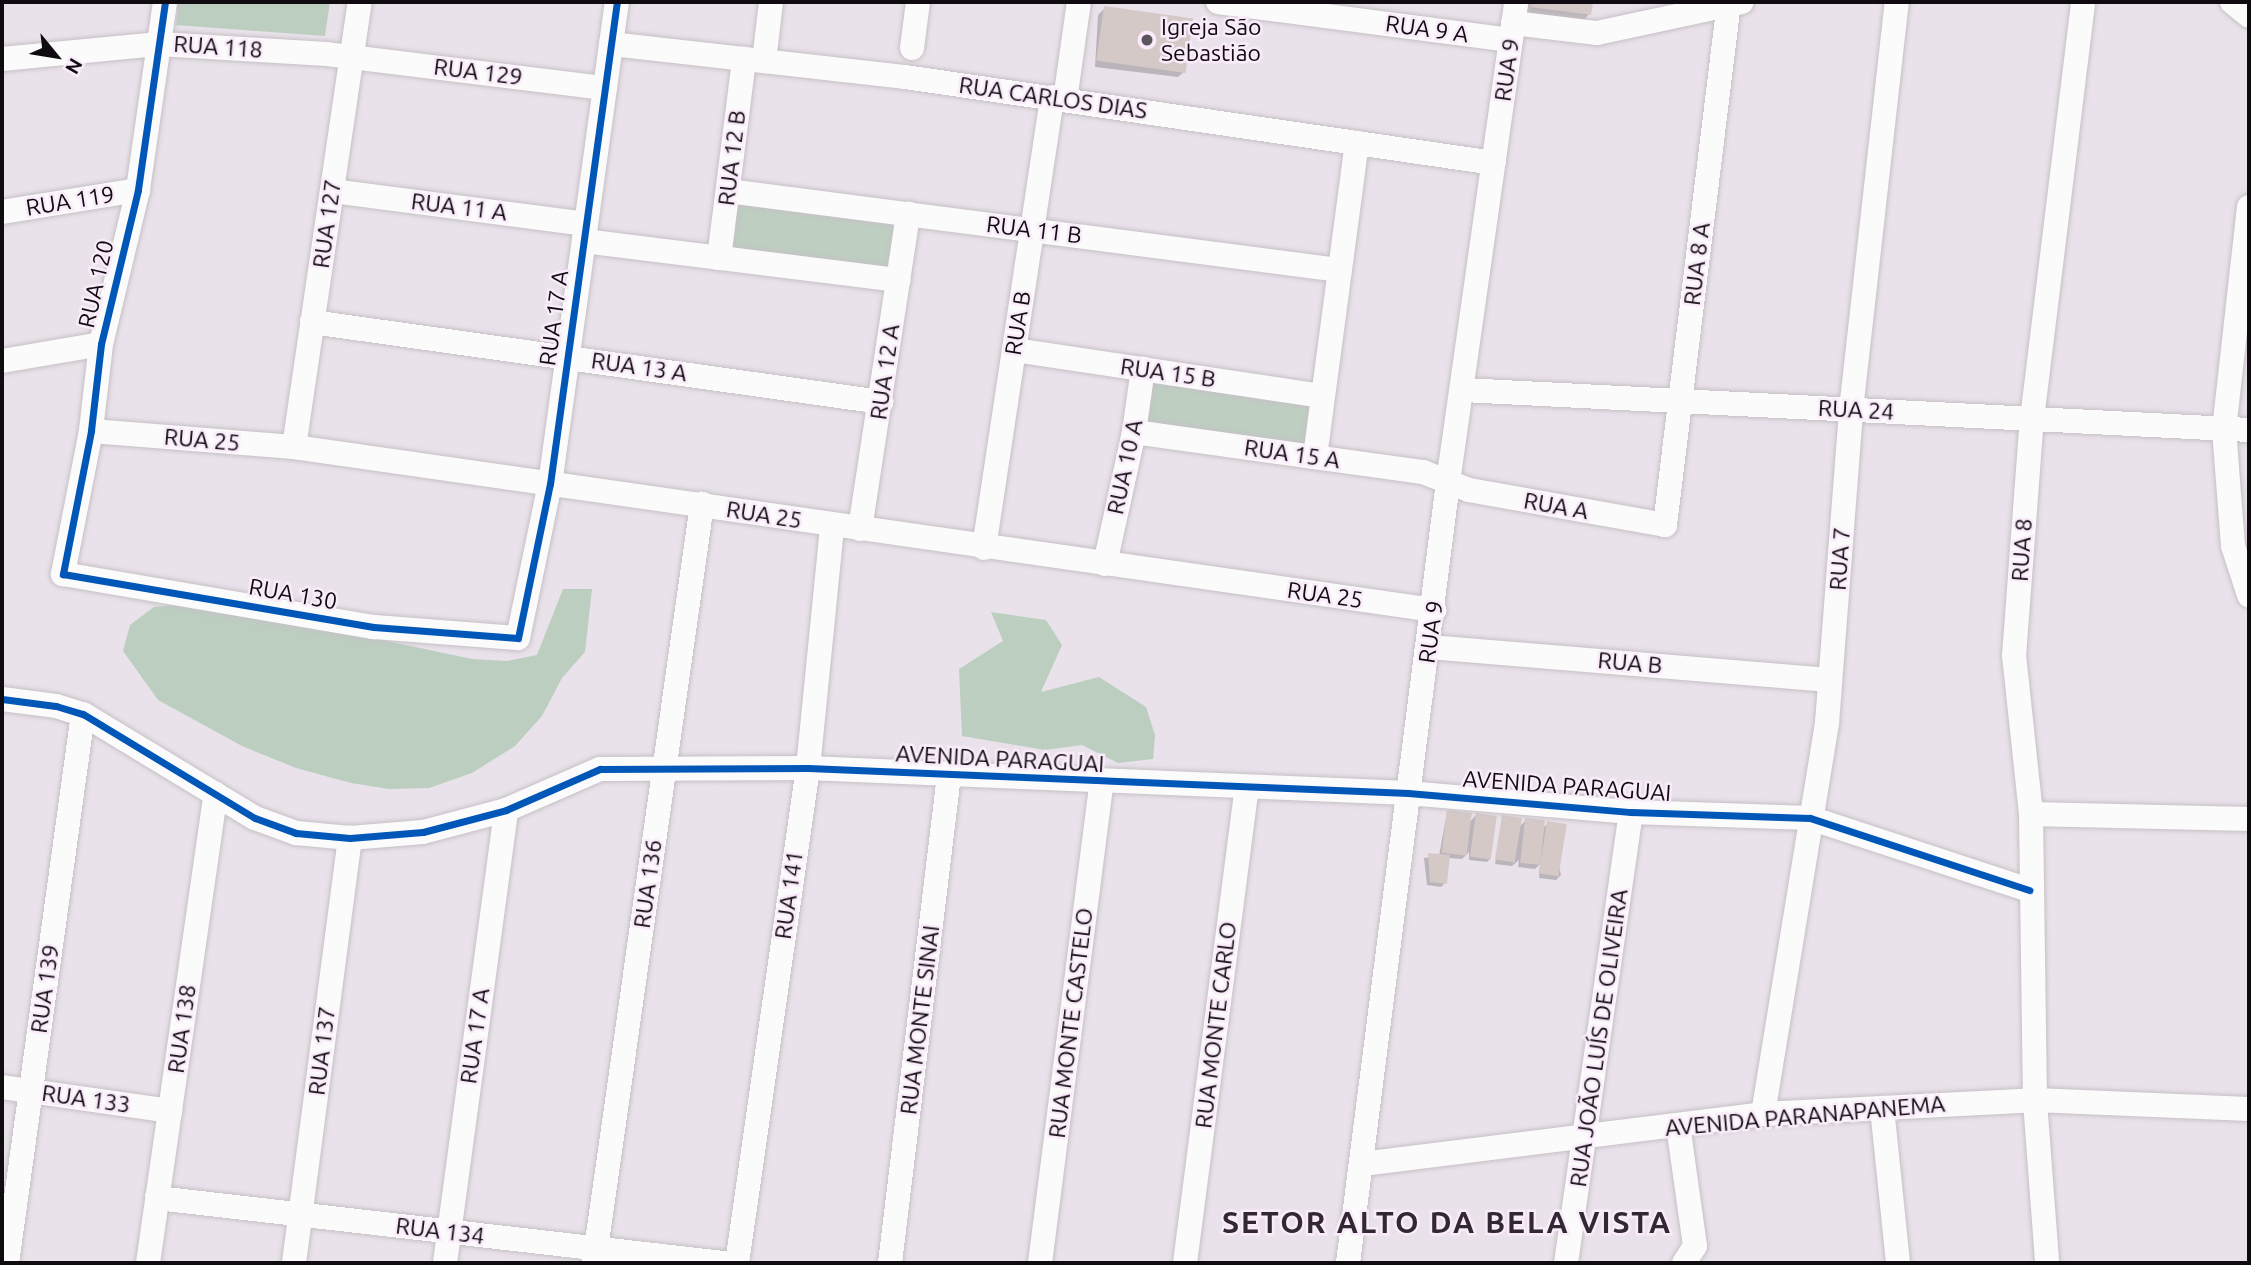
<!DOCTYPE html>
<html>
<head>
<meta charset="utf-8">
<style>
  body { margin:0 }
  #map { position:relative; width:2251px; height:1265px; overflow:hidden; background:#e9e2ea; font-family:Ubuntu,sans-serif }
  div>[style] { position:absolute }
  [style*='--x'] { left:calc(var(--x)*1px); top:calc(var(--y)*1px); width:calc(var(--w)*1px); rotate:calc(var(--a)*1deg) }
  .green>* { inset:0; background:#becec1; transform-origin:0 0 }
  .forest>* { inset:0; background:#bccec0 }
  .shadow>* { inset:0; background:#0003 }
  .building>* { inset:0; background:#d4c9c7; transform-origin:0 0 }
  .roads { filter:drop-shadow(0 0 2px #c6c0c6) drop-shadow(0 0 2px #c6c0c6) }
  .minor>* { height:24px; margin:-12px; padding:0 12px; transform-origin:12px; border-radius:12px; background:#fcfbfc }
  .cycleway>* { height:7px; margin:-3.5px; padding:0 3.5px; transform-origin:3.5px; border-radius:3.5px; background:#0057b8 }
  .dots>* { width:19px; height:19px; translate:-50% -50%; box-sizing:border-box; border:4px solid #f9ebfa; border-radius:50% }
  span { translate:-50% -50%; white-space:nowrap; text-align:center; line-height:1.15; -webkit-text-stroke:5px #f9ebfa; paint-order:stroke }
  .poi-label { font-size:23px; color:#100b10 }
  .left { translate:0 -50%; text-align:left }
  .street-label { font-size:23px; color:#100b10 }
  .district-label { font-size:30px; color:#322833; font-weight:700; letter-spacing:2px }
  .frame { position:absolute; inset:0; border:4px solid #100b10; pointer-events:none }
  .north { position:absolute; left:21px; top:21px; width:70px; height:70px; -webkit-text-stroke:5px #f9ebfa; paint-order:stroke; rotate:120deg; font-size:19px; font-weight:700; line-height:28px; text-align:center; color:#100b10 }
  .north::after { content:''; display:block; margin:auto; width:24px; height:32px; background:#100b10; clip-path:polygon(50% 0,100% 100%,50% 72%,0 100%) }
</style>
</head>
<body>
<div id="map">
  <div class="green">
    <i style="left:736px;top:202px;width:159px;height:46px;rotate:8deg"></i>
    <i style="left:1151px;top:379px;width:161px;height:46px;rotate:8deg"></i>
  </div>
  <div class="forest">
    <i style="clip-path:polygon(178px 2px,330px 2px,325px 36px,176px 25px)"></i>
    <i style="clip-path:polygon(563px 589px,592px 589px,585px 652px,562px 678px,542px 716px,515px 746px,472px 773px,429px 788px,389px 789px,351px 783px,296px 768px,242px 746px,158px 700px,123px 651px,130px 625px,154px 607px,203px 602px,472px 659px,507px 661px,537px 655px)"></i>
    <i style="clip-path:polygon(991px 612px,1046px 620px,1062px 645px,1041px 692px,1099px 677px,1146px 707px,1155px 735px,1153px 759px,1118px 763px,1082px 745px,1045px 750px,962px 736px,959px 669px,1003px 641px)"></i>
  </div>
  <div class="shadow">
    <i style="clip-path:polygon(1526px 2px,1591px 2px,1589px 14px,1583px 21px,1524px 13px)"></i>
    <i style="clip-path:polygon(1105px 8px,1185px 71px,1178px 77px,1095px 67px,1098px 15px)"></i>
    <i style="clip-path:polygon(1447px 812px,1469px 823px,1476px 815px,1491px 858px,1487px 862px,1469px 860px,1469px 852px,1462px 859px,1448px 858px,1445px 883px,1441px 887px,1427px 885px,1424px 858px,1439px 856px)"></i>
    <i style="clip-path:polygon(1503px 817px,1520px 826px,1526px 820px,1543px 828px,1548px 823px,1561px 875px,1556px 880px,1539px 878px,1540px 864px,1535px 869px,1518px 867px,1519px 860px,1512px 866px,1495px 864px)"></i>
  </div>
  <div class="building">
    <i style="clip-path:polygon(1531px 2px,1593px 2px,1591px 15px,1530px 7px)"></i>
    <i style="left:1104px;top:6px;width:90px;height:55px;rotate:8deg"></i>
    <i style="left:1447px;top:810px;width:25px;height:43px;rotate:7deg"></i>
    <i style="left:1476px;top:813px;width:21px;height:44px;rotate:8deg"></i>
    <i style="left:1502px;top:815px;width:20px;height:45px;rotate:9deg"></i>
    <i style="left:1525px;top:818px;width:20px;height:45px;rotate:6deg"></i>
    <i style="left:1547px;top:821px;width:20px;height:53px;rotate:9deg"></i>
    <i style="clip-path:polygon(1428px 853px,1450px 855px,1447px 884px,1430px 882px)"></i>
  </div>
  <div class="roads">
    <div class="minor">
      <i style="--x:165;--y:2;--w:190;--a:98.2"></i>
      <i style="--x:138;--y:190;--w:158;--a:103.5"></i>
      <i style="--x:101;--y:344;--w:88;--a:96.6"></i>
      <i style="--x:91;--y:431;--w:146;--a:101.1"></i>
      <i style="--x:63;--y:574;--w:315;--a:9.7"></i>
      <i style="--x:374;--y:627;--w:144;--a:4.4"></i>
      <i style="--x:518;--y:638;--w:157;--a:-78.3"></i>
      <i style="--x:550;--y:484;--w:487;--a:-82.1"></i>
      <i style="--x:1218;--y:2;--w:295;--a:7.4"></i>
      <i style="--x:2232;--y:2;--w:22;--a:39"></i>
      <i style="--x:1513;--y:23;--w:85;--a:6.8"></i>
      <i style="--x:1597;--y:33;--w:148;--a:-12.1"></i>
      <i style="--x:611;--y:44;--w:296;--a:6.4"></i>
      <i style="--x:905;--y:77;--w:595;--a:8.31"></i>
      <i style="--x:912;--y:48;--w:46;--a:-82.6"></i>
      <i style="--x:2;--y:59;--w:158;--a:-5.5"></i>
      <i style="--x:159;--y:44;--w:168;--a:3.4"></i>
      <i style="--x:327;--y:54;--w:280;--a:7"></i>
      <i style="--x:764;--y:61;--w:59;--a:-83.2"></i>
      <i style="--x:1065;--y:100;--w:99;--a:-81.9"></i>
      <i style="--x:332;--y:191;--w:256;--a:7.4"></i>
      <i style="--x:728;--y:191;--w:617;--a:7.36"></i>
      <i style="--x:2249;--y:207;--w:223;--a:96.4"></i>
      <i style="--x:2224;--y:429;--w:117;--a:85.6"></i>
      <i style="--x:2233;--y:546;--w:52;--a:71.9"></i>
      <i style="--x:2;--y:212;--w:138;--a:-9.2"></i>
      <i style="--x:584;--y:241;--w:317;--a:7.1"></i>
      <i style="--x:719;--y:258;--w:201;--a:-82.8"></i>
      <i style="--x:312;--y:322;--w:575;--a:8"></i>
      <i style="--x:1014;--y:350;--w:312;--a:8.5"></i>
      <i style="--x:2;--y:361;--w:100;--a:-9.7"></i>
      <i style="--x:1463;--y:390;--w:787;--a:2.91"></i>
      <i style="--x:91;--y:431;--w:204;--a:4.5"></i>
      <i style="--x:294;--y:447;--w:1152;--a:8.14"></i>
      <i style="--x:1134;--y:432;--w:292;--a:7.9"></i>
      <i style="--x:1423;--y:472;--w:49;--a:21.4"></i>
      <i style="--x:1469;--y:490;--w:199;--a:10.1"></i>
      <i style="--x:1665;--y:525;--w:527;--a:-83.02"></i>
      <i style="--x:294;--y:447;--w:450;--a:-81.6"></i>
      <i style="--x:1315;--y:457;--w:317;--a:-82.4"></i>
      <i style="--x:860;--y:529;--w:319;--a:-81.3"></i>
      <i style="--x:984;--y:548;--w:456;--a:-81.4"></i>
      <i style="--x:1105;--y:564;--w:135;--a:-77.6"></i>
      <i style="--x:1134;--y:432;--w:64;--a:-81.9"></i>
      <i style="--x:1429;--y:647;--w:402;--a:4.7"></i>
      <i style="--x:2;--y:699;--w:54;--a:7.4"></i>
      <i style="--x:56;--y:706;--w:28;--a:17"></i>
      <i style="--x:83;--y:714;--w:201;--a:31.2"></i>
      <i style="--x:255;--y:818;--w:44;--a:20.1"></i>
      <i style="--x:296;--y:833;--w:54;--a:5.3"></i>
      <i style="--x:350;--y:838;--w:73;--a:-4.7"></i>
      <i style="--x:423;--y:832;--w:86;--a:-14.8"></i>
      <i style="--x:506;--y:810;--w:103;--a:-23.6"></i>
      <i style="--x:600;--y:769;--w:208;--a:-0.3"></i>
      <i style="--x:808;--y:768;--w:601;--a:2.39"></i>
      <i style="--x:1408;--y:793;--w:224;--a:4.9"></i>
      <i style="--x:1631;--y:812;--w:179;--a:1.9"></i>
      <i style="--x:1810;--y:818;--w:231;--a:18.2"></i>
      <i style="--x:2031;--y:814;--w:218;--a:1.3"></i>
      <i style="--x:2;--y:1087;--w:170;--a:8.1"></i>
      <i style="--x:1882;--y:1108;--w:156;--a:84.1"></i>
      <i style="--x:1763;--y:1114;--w:396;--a:-80.7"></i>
      <i style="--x:1827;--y:723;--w:314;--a:-85.6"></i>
      <i style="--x:1851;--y:410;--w:411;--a:-83.6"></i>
      <i style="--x:1678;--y:1125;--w:122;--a:82"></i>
      <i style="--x:1695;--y:1246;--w:20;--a:123"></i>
      <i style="--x:1362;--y:1164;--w:404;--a:-7.1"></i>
      <i style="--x:1763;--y:1114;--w:272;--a:-2.9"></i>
      <i style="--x:2035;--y:1100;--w:214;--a:2.4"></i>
      <i style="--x:157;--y:1198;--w:570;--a:6.55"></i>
      <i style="--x:2047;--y:1261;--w:161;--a:-94.3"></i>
      <i style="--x:2035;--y:1100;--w:286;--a:-90.8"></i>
      <i style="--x:2031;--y:814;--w:159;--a:-96.1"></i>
      <i style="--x:2014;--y:656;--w:238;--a:-85.7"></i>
      <i style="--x:2032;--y:419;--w:420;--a:-83"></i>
      <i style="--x:7;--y:1263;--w:554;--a:-82.12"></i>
      <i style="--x:148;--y:1263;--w:474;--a:-81.8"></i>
      <i style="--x:294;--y:1263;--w:429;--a:-82.5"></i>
      <i style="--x:445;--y:1263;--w:457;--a:-82.3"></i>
      <i style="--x:594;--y:1263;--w:767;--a:-81.9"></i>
      <i style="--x:737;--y:1263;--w:500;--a:-81.84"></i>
      <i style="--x:808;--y:768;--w:243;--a:-84.3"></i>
      <i style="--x:890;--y:1263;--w:490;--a:-83.1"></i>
      <i style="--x:1040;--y:1263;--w:485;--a:-82.7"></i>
      <i style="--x:1185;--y:1263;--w:479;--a:-82.6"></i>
      <i style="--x:1348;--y:1263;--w:787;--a:-82.7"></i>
      <i style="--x:1448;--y:482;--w:485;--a:-81.9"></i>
      <i style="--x:1566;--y:1263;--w:456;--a:-81.8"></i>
    </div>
  </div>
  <div class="cycleway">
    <i style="--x:165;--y:2;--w:190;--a:98.2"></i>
    <i style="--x:138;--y:190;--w:158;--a:103.5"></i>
    <i style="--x:101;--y:344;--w:88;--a:96.6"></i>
    <i style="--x:91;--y:431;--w:146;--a:101.1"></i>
    <i style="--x:63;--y:574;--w:315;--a:9.7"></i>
    <i style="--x:374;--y:627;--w:144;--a:4.4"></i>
    <i style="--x:518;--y:638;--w:157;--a:-78.3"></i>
    <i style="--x:550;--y:484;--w:487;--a:-82.1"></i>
    <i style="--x:2;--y:699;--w:54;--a:7.4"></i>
    <i style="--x:56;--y:706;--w:28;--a:17"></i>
    <i style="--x:83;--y:714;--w:201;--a:31.2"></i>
    <i style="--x:255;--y:818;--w:44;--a:20.1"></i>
    <i style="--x:296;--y:833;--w:54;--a:5.3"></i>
    <i style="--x:350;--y:838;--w:73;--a:-4.7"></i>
    <i style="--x:423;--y:832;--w:86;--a:-14.8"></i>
    <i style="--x:506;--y:810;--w:103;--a:-23.6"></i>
    <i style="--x:600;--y:769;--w:208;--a:-0.3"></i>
    <i style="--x:808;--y:768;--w:601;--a:2.39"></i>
    <i style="--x:1408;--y:793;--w:224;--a:4.9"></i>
    <i style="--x:1631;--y:812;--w:179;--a:1.9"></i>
    <i style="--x:1810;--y:818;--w:231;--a:18.2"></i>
  </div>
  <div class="dots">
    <i style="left:1147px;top:40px;background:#5c565c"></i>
  </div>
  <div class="poi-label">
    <span class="left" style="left:1161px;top:40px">Igreja São<br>Sebastião</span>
  </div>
  <div class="street-label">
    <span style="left:1427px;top:29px;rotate:8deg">RUA 9 A</span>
    <span style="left:218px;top:47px;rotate:4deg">RUA 118</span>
    <span style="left:1507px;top:70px;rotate:-82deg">RUA 9</span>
    <span style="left:478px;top:72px;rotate:7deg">RUA 129</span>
    <span style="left:1053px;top:98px;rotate:8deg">RUA CARLOS DIAS</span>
    <span style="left:732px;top:158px;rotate:-83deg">RUA 12 B</span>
    <span style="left:70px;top:201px;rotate:-9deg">RUA 119</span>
    <span style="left:459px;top:207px;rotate:7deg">RUA 11 A</span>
    <span style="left:327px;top:224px;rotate:-82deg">RUA 127</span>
    <span style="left:1034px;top:230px;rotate:7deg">RUA 11 B</span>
    <span style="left:1697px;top:264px;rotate:-83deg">RUA 8 A</span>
    <span style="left:96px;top:284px;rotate:-77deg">RUA 120</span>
    <span style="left:554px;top:318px;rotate:-82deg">RUA 17 A</span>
    <span style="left:1018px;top:323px;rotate:-81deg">RUA B</span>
    <span style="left:639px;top:367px;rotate:8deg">RUA 13 A</span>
    <span style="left:885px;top:372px;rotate:-82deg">RUA 12 A</span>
    <span style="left:1168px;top:373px;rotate:8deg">RUA 15 B</span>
    <span style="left:1856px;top:410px;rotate:3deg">RUA 24</span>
    <span style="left:202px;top:440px;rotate:5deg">RUA 25</span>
    <span style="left:1292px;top:454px;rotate:8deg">RUA 15 A</span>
    <span style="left:1125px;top:467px;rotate:-78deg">RUA 10 A</span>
    <span style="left:1556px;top:506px;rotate:10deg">RUA A</span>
    <span style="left:764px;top:515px;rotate:9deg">RUA 25</span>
    <span style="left:2022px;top:550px;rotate:-86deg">RUA 8</span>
    <span style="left:1840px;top:559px;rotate:-86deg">RUA 7</span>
    <span style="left:293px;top:594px;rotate:10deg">RUA 130</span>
    <span style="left:1325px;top:595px;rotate:8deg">RUA 25</span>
    <span style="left:1431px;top:632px;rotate:-82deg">RUA 9</span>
    <span style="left:1630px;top:663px;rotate:5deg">RUA B</span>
    <span style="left:1000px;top:759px;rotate:3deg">AVENIDA PARAGUAI</span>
    <span style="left:1567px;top:786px;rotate:4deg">AVENIDA PARAGUAI</span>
    <span style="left:648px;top:884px;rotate:-82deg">RUA 136</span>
    <span style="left:789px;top:895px;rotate:-82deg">RUA 141</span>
    <span style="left:45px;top:989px;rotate:-82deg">RUA 139</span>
    <span style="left:920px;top:1020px;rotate:-83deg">RUA MONTE SINAI</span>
    <span style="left:1071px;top:1023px;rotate:-83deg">RUA MONTE CASTELO</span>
    <span style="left:1216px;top:1025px;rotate:-83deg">RUA MONTE CARLO</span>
    <span style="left:182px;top:1029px;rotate:-82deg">RUA 138</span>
    <span style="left:475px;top:1036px;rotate:-82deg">RUA 17 A</span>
    <span style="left:1599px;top:1038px;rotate:-82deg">RUA JOÃO LUÍS DE OLIVEIRA</span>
    <span style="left:322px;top:1051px;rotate:-83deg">RUA 137</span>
    <span style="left:86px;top:1099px;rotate:8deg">RUA 133</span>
    <span style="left:1805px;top:1116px;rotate:-5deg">AVENIDA PARANAPANEMA</span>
    <span style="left:440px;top:1231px;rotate:7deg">RUA 134</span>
  </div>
  <div class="district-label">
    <span style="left:1447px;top:1222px">SETOR ALTO DA BELA VISTA</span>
  </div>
  <div class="frame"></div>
  <div class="north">N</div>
</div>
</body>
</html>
